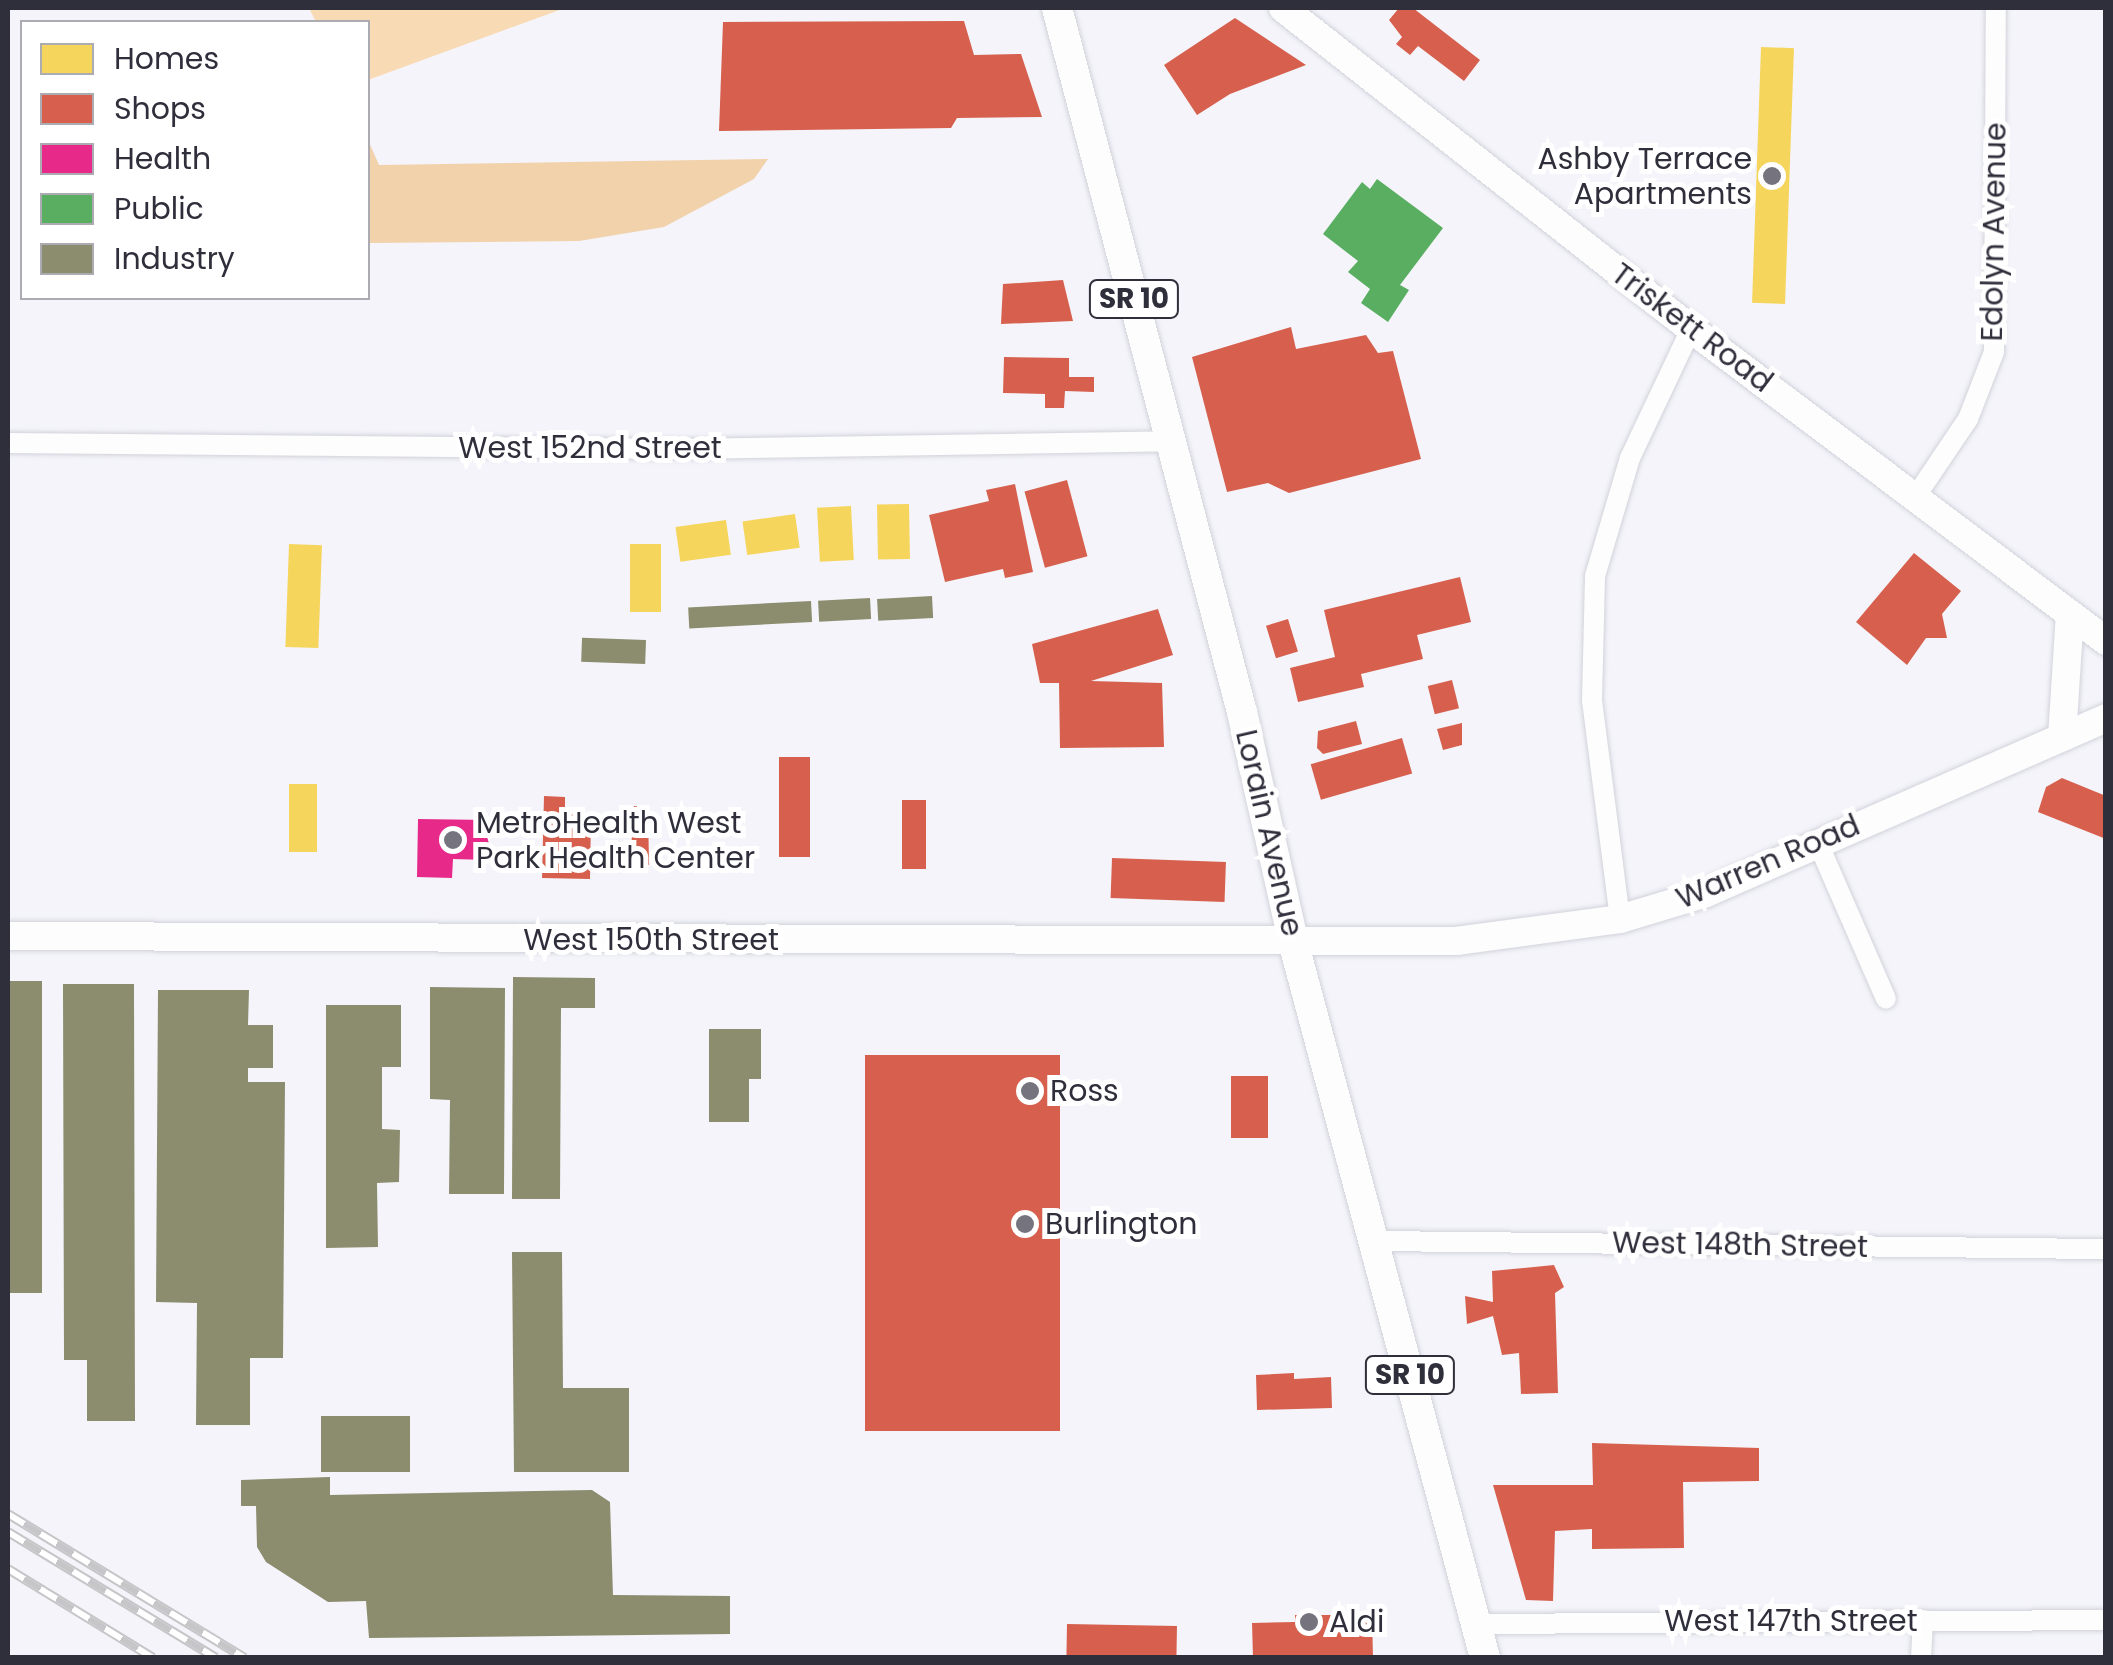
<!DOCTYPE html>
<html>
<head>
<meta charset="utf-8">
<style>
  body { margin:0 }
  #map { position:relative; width:2113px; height:1665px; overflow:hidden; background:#f4f4fa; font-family:Poppins,sans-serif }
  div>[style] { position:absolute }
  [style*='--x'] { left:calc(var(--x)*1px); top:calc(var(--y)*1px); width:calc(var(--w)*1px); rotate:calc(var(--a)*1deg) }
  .green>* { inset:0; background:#f8dbb4 }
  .forest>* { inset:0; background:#f1d2ab }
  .homes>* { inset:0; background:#f6d55c; transform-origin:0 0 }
  .shops>* { inset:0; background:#d6604d; transform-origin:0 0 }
  .health>* { inset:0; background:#e7298a }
  .public>* { inset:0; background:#5aae61 }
  .industry>* { inset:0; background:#8c8c6e; transform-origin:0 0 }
  .roads { filter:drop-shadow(0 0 2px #d2d2db) drop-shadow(0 0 2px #d2d2db) }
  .street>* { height:20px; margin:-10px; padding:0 10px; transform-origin:10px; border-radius:10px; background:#fdfdfe }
  .secondary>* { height:28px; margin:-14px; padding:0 14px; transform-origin:14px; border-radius:14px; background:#fdfdfe }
  .primary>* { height:30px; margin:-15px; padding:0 15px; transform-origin:15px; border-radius:15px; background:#fdfdfe }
  .rail>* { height:10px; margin-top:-5px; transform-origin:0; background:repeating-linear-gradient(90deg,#fff 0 19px,#c6c6c8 0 38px); box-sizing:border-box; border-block:2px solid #c6c6c8 }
  .dots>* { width:28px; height:28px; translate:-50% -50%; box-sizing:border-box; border:5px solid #fff; border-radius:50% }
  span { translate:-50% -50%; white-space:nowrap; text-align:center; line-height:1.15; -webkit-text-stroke:10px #fff; paint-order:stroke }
  .shield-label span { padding:2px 8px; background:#fff; border:2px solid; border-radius:8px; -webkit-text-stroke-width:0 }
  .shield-label { font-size:28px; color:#2f2e3b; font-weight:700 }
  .poi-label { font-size:30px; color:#2f2e3b }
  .right { translate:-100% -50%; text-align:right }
  .left { translate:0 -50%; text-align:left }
  .street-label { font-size:30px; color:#2f2e3b }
  .frame { position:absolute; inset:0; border:10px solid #2f2e3b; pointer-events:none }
  .legend { position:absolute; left:20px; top:20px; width:350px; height:280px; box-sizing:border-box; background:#fff; border:2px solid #acabb1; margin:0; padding:12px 18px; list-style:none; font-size:30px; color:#2f2e3b }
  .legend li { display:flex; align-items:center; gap:20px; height:50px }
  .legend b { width:50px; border:2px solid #acabb1 }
</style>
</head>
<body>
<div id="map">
  <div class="green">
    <i style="clip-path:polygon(309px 8px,565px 8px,368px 80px,368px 22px,316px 22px)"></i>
  </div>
  <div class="forest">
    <i style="clip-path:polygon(368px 140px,379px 165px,768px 159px,754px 179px,664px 227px,579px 241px,368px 243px)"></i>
  </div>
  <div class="homes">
    <i style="left:1761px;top:47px;width:33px;height:256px;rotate:2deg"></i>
    <i style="left:909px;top:504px;width:55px;height:32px;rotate:89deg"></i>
    <i style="left:851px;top:506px;width:54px;height:34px;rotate:87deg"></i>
    <i style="left:795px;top:514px;width:34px;height:53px;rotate:82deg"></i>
    <i style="left:726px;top:520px;width:35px;height:51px;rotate:82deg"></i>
    <i style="left:289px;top:544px;width:33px;height:103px;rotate:2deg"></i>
    <i style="left:630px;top:544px;width:31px;height:68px"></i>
    <i style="left:289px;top:784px;width:28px;height:68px"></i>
  </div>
  <div class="shops">
    <i style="clip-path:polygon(1399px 8px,1413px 8px,1480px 60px,1464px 81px,1418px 46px,1410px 55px,1396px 44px,1402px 37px,1389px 20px)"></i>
    <i style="clip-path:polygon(1235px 18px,1306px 65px,1230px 94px,1197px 115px,1164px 65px)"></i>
    <i style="clip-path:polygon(964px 21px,974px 55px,1021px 54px,1042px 117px,957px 118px,951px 128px,719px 131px,723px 22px)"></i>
    <i style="clip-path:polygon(1063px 280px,1073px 321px,1001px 324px,1003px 284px)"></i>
    <i style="clip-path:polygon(1291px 327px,1296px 349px,1366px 335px,1378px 353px,1393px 351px,1421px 459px,1289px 493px,1268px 483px,1227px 492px,1192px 357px)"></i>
    <i style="clip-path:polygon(1004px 357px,1069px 358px,1069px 377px,1094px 377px,1094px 392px,1065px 391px,1064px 408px,1045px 408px,1045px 394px,1003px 393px)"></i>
    <i style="left:1067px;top:480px;width:79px;height:44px;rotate:75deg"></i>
    <i style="clip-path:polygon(1015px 484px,1033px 572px,1005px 578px,1003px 569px,945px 582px,929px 515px,989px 501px,986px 490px)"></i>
    <i style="clip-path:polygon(1914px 553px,1961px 591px,1942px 614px,1947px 638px,1926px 638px,1907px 665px,1856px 622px)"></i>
    <i style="clip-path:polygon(1460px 577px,1471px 622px,1417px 635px,1423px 659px,1361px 674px,1364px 687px,1298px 702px,1290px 668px,1335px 657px,1324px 610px)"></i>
    <i style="clip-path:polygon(1158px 609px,1173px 655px,1091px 681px,1162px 683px,1164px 747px,1060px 748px,1059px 683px,1040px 683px,1032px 644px)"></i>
    <i style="left:1288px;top:619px;width:34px;height:23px;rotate:73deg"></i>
    <i style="left:1452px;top:680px;width:29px;height:25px;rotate:76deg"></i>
    <i style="clip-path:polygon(1356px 721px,1362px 744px,1323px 754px,1317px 748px,1318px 731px)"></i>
    <i style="clip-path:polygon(1462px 723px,1462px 745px,1443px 750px,1437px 729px)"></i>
    <i style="left:1402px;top:738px;width:37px;height:95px;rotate:74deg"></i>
    <i style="left:779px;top:757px;width:31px;height:100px"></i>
    <i style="clip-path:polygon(2062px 778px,2106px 796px,2106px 839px,2038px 812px,2046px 787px)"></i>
    <i style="clip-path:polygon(544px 796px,565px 797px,565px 814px,591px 815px,590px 879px,542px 878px)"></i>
    <i style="left:902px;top:800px;width:24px;height:69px"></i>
    <i style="clip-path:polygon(634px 806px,648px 808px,649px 865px,630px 863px)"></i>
    <i style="left:1112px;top:858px;width:114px;height:40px;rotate:2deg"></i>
    <i style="left:865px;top:1055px;width:195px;height:376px"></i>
    <i style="left:1231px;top:1076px;width:37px;height:62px"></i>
    <i style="clip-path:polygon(1554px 1265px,1564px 1287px,1555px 1293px,1558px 1393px,1521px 1394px,1519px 1353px,1502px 1355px,1493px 1316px,1467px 1324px,1465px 1296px,1493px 1302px,1492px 1271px)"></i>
    <i style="clip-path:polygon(1294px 1373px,1294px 1379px,1331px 1377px,1332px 1408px,1257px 1410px,1256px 1375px)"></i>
    <i style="clip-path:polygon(1592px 1443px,1759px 1448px,1759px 1481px,1683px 1482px,1684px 1548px,1592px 1549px,1592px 1529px,1555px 1531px,1553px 1601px,1526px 1600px,1493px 1485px,1593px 1485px)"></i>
    <i style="clip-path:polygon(1295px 1615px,1372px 1615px,1373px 1658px,1253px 1658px,1252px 1623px,1295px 1622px)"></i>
    <i style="left:1067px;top:1624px;width:110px;height:34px;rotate:1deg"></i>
  </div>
  <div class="health">
    <i style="clip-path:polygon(418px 819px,489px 820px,488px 860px,453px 859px,452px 878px,417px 877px)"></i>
  </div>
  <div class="public">
    <i style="clip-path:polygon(1377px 179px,1443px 228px,1400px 285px,1409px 290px,1388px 322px,1361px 303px,1370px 289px,1348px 272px,1358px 261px,1323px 234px,1362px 182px,1370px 189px)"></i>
  </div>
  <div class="industry">
    <i style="left:932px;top:596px;width:22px;height:55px;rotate:87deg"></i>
    <i style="left:870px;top:598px;width:21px;height:52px;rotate:87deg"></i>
    <i style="left:811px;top:601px;width:21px;height:123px;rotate:87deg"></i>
    <i style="left:646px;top:640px;width:24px;height:64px;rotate:92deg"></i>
    <i style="clip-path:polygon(513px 977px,595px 978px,595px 1008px,561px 1008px,560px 1199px,512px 1199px)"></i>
    <i style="left:8px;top:981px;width:34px;height:312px"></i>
    <i style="clip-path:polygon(63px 984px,134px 984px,135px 1421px,87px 1421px,87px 1360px,64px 1360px)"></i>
    <i style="clip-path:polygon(430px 987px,505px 988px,504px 1194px,449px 1194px,450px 1100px,430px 1099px)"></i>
    <i style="clip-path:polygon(158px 990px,249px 990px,248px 1025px,273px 1025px,273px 1068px,248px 1068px,248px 1082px,285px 1082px,283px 1358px,250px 1358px,250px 1425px,196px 1425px,197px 1303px,156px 1302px)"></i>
    <i style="clip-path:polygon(326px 1005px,401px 1005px,401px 1067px,382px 1067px,382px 1129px,400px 1130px,399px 1182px,377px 1183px,378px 1247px,326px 1248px)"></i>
    <i style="clip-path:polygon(709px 1029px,761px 1029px,761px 1079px,749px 1079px,749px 1122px,709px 1122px)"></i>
    <i style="clip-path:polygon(512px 1252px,562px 1252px,563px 1388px,629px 1388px,629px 1472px,514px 1472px)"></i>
    <i style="left:321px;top:1416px;width:89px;height:56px"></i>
    <i style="clip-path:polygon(330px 1477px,330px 1495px,592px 1490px,610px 1502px,613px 1595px,730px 1596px,730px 1634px,369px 1638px,366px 1601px,328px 1602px,266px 1562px,257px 1547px,256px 1506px,241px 1506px,241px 1480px)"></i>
  </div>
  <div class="roads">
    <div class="street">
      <i style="--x:8;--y:443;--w:676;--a:0.51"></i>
      <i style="--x:684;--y:449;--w:488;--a:-0.9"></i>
      <i style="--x:1916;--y:496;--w:93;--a:-56"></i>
      <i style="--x:1968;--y:419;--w:72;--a:-68.8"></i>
      <i style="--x:1994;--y:352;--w:344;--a:-89.7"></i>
      <i style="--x:1817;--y:841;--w:172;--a:66.4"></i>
      <i style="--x:1620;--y:919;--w:221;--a:-97.3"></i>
      <i style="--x:1592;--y:700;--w:124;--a:-88.6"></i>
      <i style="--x:1595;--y:576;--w:123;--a:-73.5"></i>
      <i style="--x:1630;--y:458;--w:143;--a:-64.7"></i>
      <i style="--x:1374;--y:1241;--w:732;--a:0.63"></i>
      <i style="--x:1476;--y:1624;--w:630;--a:-0.36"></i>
      <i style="--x:1921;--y:1658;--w:38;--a:-87"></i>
    </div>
    <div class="secondary">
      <i style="--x:1283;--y:8;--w:519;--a:38.19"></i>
      <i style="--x:1691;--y:329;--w:519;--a:36.94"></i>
      <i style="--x:2062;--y:737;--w:123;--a:-86.3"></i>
      <i style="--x:8;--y:936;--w:1448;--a:0.2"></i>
      <i style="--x:1456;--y:941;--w:165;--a:-7.6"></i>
      <i style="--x:1620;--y:919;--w:90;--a:-16.8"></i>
      <i style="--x:1706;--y:893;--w:437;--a:-23.6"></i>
    </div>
    <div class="primary">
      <i style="--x:1057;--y:8;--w:728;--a:75.28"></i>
      <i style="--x:1242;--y:712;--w:239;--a:77.4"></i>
      <i style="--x:1294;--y:945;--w:738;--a:75"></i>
    </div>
  </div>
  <div class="rail">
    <i style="--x:8;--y:1514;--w:277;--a:31.3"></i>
    <i style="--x:8;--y:1532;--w:243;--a:31.2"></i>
    <i style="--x:8;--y:1569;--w:170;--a:31.5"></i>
  </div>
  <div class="dots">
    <i style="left:1772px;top:176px;background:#74737e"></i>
    <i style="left:453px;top:840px;background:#74737e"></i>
    <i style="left:1030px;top:1091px;background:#74737e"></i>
    <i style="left:1025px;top:1224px;background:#74737e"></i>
    <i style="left:1309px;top:1622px;background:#74737e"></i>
  </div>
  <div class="shield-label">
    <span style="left:1134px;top:299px">SR 10</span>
    <span style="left:1410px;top:1375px">SR 10</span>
  </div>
  <div class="poi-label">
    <span class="right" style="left:1752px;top:176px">Ashby Terrace<br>Apartments</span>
    <span class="left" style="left:476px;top:840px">MetroHealth West<br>Park Health Center</span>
    <span class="left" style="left:1050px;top:1091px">Ross</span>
    <span class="left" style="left:1045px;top:1224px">Burlington</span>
    <span class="left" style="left:1329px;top:1622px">Aldi</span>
  </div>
  <div class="street-label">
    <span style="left:1994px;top:232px;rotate:-89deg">Edolyn Avenue</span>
    <span style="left:1692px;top:328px;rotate:37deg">Triskett Road</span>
    <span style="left:590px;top:448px">West 152nd Street</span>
    <span style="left:1269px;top:833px;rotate:77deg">Lorain Avenue</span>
    <span style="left:1768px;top:862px;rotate:-23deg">Warren Road</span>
    <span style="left:651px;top:940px">West 150th Street</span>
    <span style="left:1740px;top:1245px;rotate:1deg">West 148th Street</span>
    <span style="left:1791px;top:1621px">West 147th Street</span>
  </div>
  <div class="frame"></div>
  <ul class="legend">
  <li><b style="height:28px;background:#f6d55c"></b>Homes</li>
  <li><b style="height:28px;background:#d6604d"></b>Shops</li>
  <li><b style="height:28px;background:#e7298a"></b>Health</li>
  <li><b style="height:28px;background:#5aae61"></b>Public</li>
  <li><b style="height:28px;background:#8c8c6e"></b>Industry</li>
  </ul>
</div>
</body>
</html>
